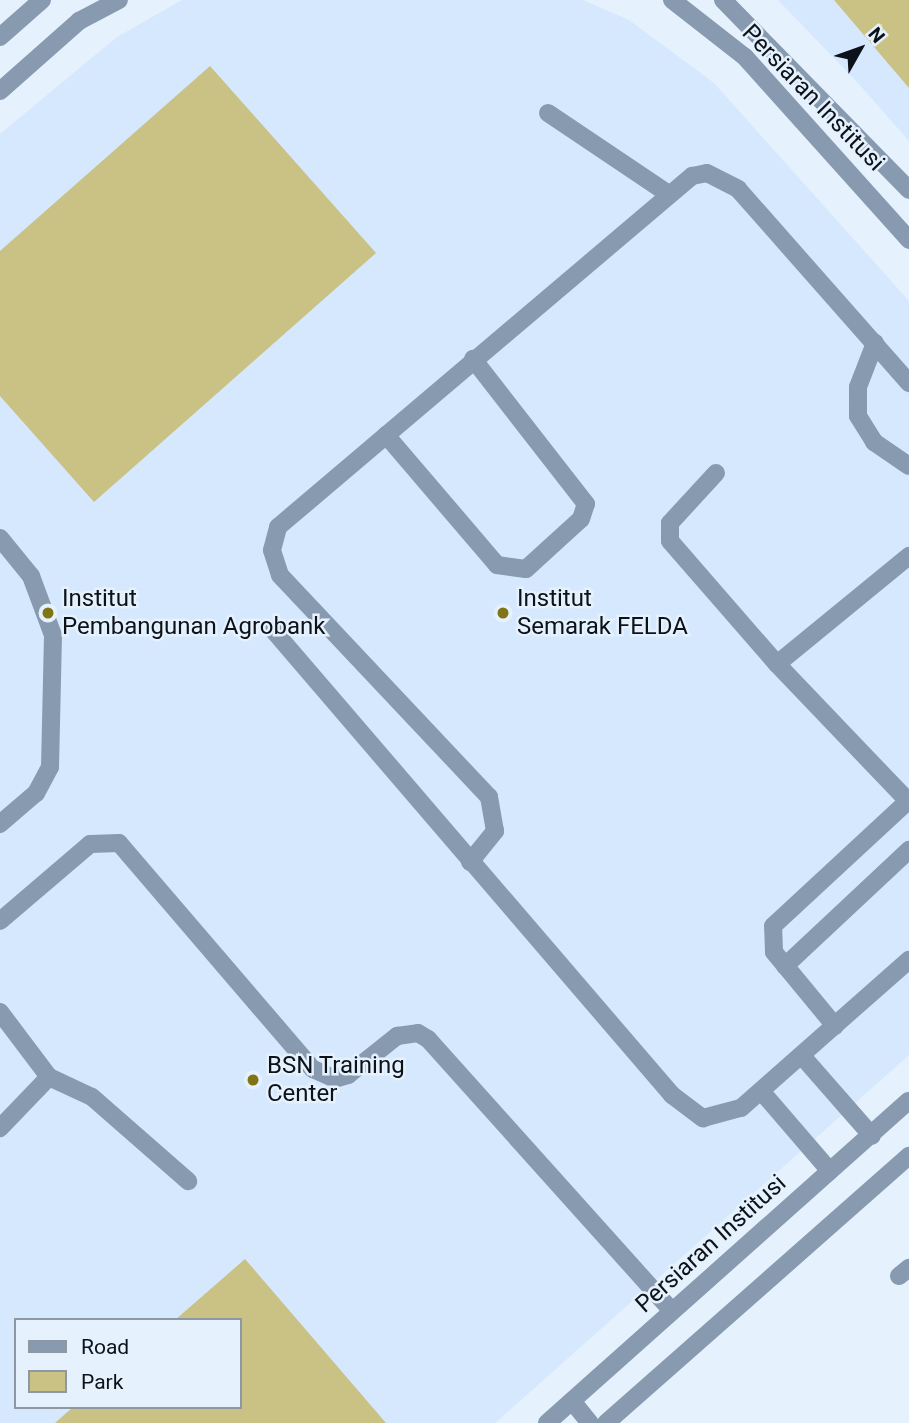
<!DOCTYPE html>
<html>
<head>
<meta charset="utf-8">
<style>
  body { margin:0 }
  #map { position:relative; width:909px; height:1423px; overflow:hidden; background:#e5f1fd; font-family:Roboto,sans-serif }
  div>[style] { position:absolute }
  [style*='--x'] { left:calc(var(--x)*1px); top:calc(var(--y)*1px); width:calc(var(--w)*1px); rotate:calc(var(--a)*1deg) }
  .built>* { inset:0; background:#d5e8fd }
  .green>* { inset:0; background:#cac184 }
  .minor>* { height:18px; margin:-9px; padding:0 9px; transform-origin:9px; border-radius:9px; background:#889aaf }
  .dots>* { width:19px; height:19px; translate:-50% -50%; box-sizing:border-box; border:4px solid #e5f1fd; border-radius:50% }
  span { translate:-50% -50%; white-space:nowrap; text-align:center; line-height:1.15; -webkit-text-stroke:5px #e5f1fd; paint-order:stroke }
  .street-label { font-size:24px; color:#0c1219 }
  .poi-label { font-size:24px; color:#0c1219 }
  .left { translate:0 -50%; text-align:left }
  .legend { position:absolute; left:14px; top:1318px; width:228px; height:91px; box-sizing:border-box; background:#e5f1fd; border:2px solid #8e98a2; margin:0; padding:9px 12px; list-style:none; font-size:21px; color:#0c1219 }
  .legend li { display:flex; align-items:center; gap:14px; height:35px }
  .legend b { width:35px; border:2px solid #8e98a2 }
  .north { position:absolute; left:825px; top:14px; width:70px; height:70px; -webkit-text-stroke:5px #e5f1fd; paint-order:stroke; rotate:50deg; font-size:19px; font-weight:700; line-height:28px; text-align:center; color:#0c1219 }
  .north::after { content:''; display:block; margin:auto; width:24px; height:32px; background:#0c1219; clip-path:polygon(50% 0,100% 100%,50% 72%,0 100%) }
</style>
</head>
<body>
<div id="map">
  <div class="built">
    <i style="clip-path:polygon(evenodd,182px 0,583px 0,629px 20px,714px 83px,909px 301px,909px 1055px,495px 1423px,0 1423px,0 134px,117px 37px,182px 0,16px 1320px,240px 1320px,240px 1407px,16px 1407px,16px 1320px)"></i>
    <i style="clip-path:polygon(778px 0,909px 0,909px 141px,858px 83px)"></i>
  </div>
  <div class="green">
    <i style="clip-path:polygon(834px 0,909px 0,909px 88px)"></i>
    <i style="clip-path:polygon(210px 66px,376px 253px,94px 502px,0 396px,0 251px)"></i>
    <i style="clip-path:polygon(245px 1259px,386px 1423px,55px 1423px,73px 1407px,240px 1407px,240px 1320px,175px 1320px)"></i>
  </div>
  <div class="minor">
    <i style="--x:672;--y:0;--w:93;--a:38"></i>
    <i style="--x:745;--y:57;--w:246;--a:48.1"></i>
    <i style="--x:723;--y:0;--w:266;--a:45.6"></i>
    <i style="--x:0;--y:37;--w:56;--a:-41.4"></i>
    <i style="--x:0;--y:91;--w:106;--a:-41.5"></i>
    <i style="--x:79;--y:21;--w:45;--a:-27.7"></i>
    <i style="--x:548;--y:113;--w:143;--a:33.9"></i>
    <i style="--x:875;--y:343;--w:47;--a:111.1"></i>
    <i style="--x:858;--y:387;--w:29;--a:90"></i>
    <i style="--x:858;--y:416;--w:31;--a:58"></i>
    <i style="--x:874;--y:442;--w:42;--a:34.4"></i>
    <i style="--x:386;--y:435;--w:171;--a:49.5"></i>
    <i style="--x:497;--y:565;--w:29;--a:8"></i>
    <i style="--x:526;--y:569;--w:74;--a:-42.3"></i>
    <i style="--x:581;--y:519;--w:16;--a:-72"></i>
    <i style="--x:586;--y:504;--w:184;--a:-127.9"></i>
    <i style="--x:716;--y:473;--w:68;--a:132.6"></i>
    <i style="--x:670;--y:523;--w:18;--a:90"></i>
    <i style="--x:670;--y:541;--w:163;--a:49"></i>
    <i style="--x:777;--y:664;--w:171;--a:-39.3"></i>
    <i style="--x:0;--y:538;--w:49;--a:50.8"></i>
    <i style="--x:31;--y:576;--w:63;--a:69.6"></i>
    <i style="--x:53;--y:635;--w:132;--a:91.3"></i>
    <i style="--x:50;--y:767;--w:30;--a:118"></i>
    <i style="--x:36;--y:793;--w:48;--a:139.3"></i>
    <i style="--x:273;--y:630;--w:613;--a:49.37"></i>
    <i style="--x:672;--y:1095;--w:39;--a:37"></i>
    <i style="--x:703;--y:1118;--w:39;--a:-15"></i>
    <i style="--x:741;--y:1108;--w:224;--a:-41.4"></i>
    <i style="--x:777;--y:664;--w:190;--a:46.3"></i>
    <i style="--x:470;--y:862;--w:40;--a:-51"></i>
    <i style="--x:495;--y:831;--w:35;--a:-100"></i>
    <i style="--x:489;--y:797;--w:305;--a:-133.3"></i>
    <i style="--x:280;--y:575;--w:26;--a:-108"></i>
    <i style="--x:272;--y:550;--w:24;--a:-75"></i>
    <i style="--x:278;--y:527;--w:543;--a:-40.29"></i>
    <i style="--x:692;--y:176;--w:15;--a:-11"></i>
    <i style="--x:707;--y:173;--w:35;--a:27"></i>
    <i style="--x:738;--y:189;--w:259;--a:48.6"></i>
    <i style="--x:0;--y:921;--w:118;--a:-40.5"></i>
    <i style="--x:90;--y:844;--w:29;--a:-2"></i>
    <i style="--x:119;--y:843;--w:298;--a:49.4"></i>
    <i style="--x:313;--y:1069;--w:24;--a:24"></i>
    <i style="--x:335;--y:1079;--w:14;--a:-17"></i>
    <i style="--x:348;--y:1075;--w:63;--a:-38.5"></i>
    <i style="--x:397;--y:1036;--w:21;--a:-8"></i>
    <i style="--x:418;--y:1033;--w:12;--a:31"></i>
    <i style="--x:428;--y:1039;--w:365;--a:48.1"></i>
    <i style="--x:785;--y:966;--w:170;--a:-43.1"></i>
    <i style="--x:0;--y:1012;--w:81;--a:53"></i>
    <i style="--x:49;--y:1077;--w:71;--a:133.9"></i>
    <i style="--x:835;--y:1026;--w:96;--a:-129.5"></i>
    <i style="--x:774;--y:952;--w:26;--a:-92"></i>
    <i style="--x:773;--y:926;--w:185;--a:-42.8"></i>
    <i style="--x:802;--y:1056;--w:106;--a:48.8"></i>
    <i style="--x:49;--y:1077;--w:47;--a:24.9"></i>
    <i style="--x:92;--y:1097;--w:128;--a:41.2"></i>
    <i style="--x:762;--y:1092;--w:104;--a:49.3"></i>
    <i style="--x:899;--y:1276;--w:13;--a:-39"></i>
    <i style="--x:572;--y:1401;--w:28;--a:51"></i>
    <i style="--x:547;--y:1423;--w:484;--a:-41.7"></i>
    <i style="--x:606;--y:1423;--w:404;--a:-41.4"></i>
  </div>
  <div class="dots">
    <i style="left:48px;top:613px;background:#807416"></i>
    <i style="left:503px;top:613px;background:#807416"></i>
    <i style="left:253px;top:1080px;background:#807416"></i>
  </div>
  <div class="street-label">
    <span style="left:813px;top:98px;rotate:46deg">Persiaran Institusi</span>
    <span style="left:711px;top:1244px;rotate:-42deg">Persiaran Institusi</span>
  </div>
  <div class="poi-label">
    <span class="left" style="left:62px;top:613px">Institut<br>Pembangunan Agrobank</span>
    <span class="left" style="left:517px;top:613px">Institut<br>Semarak FELDA</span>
    <span class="left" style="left:267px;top:1080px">BSN Training<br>Center</span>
  </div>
  <ul class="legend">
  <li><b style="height:9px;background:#889aaf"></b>Road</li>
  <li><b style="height:19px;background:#cac184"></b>Park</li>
  </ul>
  <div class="north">N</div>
</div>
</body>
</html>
